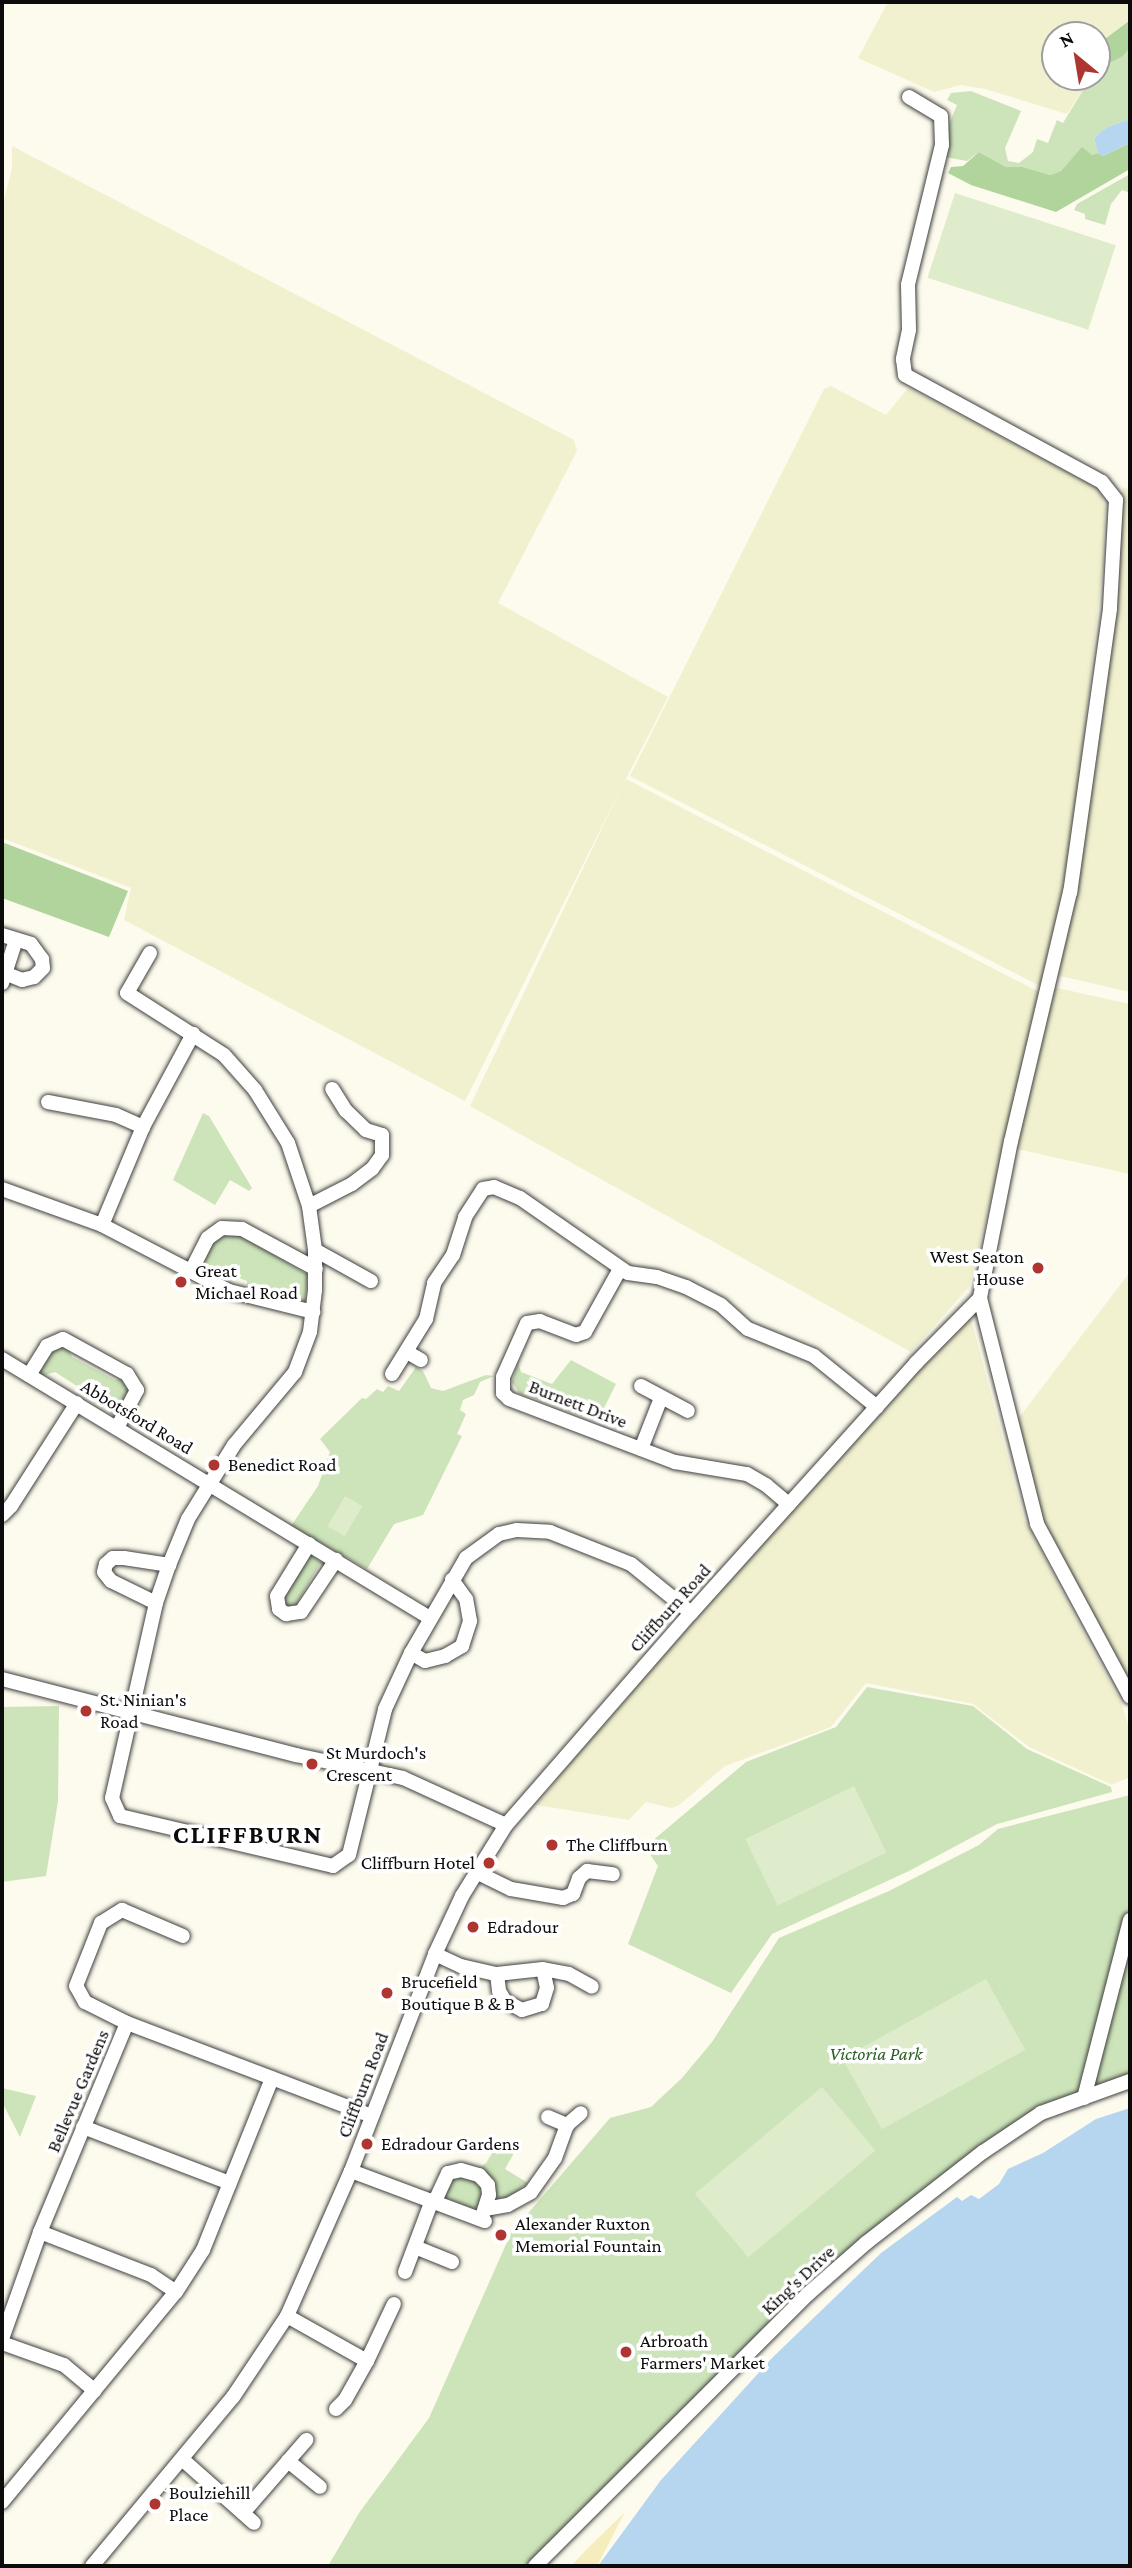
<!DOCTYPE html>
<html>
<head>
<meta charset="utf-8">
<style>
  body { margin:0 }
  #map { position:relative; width:1132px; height:2568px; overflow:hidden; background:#fdfbed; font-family:"Crimson Pro",serif }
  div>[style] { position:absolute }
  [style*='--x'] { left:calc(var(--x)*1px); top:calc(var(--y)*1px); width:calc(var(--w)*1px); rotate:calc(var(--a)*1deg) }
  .farmland>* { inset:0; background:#f1f1d0 }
  .green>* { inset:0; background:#cde4ba }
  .forest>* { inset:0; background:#b0d49b }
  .sand>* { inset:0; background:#f5edbe }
  .pitch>* { inset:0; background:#deeccb; transform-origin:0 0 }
  .water>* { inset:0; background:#b6d6f0 }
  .roads { filter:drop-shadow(0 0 2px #3f3f3f) drop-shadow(0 0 2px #3f3f3f) }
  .minor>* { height:14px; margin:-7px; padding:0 7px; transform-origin:7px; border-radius:7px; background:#fff }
  .dots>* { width:19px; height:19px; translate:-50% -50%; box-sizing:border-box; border:4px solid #fff; border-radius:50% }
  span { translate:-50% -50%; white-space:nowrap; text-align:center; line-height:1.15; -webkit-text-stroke:7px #fff; paint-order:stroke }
  .poi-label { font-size:19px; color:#0c0c0c }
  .right { translate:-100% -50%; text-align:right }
  .left { translate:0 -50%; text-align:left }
  .street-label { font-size:19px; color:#0c0c0c }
  .park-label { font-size:19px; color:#2b5e23; font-style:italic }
  .district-label { font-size:26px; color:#0c0c0c; font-weight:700; letter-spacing:2px }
  .frame { position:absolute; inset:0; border:4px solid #0c0c0c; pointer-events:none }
  .north { position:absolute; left:1041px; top:21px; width:70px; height:70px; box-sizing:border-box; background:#fff; border:2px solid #9e9e9e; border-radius:50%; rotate:330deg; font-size:19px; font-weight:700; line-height:28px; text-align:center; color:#0c0c0c }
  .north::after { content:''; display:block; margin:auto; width:24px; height:32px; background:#af3531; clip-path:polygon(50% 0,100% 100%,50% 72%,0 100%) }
</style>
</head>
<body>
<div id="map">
  <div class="farmland">
    <i style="clip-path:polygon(888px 2px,1130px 2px,1130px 19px,1097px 45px,1097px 35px,1055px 35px,1055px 77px,1091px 77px,1067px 114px,985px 89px,961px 85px,934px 92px,858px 58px)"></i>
    <i style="clip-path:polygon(12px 146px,574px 440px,577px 451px,498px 603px,668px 697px,626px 779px,1041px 993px,969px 1287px,911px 1352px,470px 1106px,624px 782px,465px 1101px,124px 920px,131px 888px,2px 838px,2px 207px,12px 168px)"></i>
    <i style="clip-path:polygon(831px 386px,886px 415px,908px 388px,1099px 489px,1105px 507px,1103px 564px,1071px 853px,1040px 986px,630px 776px,824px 389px)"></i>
    <i style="clip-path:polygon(1123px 487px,1130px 490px,1130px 992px,1056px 975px,1117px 606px)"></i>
    <i style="clip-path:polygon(1053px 987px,1130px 1004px,1130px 1174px,1017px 1149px)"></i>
    <i style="clip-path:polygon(1130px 1272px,1130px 1685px,1043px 1523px,1018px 1419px)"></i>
    <i style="clip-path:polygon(969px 1311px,1024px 1519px,1122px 1705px,1130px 1731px,1130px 1777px,1112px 1785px,1029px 1747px,973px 1704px,866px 1683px,831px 1727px,725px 1766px,678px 1806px,671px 1808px,646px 1802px,629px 1820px,536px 1805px,643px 1674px)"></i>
  </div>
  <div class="green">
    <i style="clip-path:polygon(1130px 48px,1130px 119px,1107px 127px,1094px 138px,1098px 153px,1092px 155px,1082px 148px,1061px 171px,1050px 175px,1023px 167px,1006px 167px,979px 152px,967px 161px,945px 157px,945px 134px,957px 105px,947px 100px,951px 93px,971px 91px,1021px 111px,1005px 148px,1008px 161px,1019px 163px,1033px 152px,1037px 139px,1048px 143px,1057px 120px,1063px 123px,1091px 77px,1097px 77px,1097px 69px,1122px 57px)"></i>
    <i style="clip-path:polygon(1130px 174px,1130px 193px,1122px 190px,1111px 204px,1105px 225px,1085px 219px,1085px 214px,1074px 210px,1077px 204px)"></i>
    <i style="clip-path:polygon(203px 1113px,209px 1116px,252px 1188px,249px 1191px,230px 1180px,215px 1205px,173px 1180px)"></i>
    <i style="clip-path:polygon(233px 1231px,308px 1275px,305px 1301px,301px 1303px,247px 1290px,247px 1281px,228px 1274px,220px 1278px,203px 1270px,200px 1265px,209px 1240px)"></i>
    <i style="clip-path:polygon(66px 1343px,72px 1357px,115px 1380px,124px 1378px,129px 1393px,116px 1417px,110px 1414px,108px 1406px,55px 1372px,42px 1376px,38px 1373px,45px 1353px)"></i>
    <i style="clip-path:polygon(571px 1360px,616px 1384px,597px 1422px,519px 1393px,512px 1382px,518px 1362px,521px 1372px,552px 1384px)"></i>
    <i style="clip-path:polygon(416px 1367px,423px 1371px,431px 1388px,443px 1391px,486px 1375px,494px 1376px,480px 1382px,474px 1395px,463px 1400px,460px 1410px,466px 1414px,457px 1434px,462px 1436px,423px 1515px,394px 1524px,367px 1569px,291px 1526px,318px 1486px,330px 1452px,320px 1439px,362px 1398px,366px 1399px,377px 1389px,383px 1392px,388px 1386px,399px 1391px)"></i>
    <i style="clip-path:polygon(309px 1554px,329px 1567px,328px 1569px,320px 1564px,297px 1603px,304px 1608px,292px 1611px,283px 1604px,285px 1594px)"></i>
    <i style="clip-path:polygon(867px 1687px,973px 1706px,1027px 1749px,1111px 1787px,1112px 1792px,997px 1824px,909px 1871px,772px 1934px,731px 1993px,628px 1944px,658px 1866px,645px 1847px,746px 1762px,836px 1727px)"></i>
    <i style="clip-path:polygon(59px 1706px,58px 1801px,46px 1876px,2px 1882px,2px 1707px)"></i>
    <i style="clip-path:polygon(1130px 1795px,1130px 2085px,1041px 2113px,808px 2294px,540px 2566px,328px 2566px,359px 2513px,429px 2418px,511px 2233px,610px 2118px,651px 2107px,682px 2078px,712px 2042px,779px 1938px,889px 1891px,979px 1845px,998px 1829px)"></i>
    <i style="clip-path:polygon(2px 2088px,36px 2096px,20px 2137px,2px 2102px)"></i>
    <i style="clip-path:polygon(505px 2139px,519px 2144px,505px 2169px,528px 2183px,513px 2195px,501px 2199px,496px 2196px,492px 2179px,479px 2168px,486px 2163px,499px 2142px)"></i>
    <i style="clip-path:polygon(457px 2174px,483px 2183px,482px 2202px,474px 2209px,446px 2198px,445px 2184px)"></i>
  </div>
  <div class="forest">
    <i style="clip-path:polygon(1130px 20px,1130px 48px,1122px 57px,1097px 69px,1097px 45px)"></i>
    <i style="clip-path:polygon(1130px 143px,1130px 169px,1056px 212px,971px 185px,948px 173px,951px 167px,963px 166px,979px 152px,1006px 167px,1023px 167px,1050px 175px,1061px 171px,1082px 147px,1092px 155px,1098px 153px,1103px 156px)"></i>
    <i style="clip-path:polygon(2px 842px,128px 891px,109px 937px,2px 898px)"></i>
  </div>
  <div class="sand">
    <i style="clip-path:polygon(625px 2512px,597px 2566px,571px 2566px,586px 2550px)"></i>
  </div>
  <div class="pitch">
    <i style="left:955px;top:193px;width:169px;height:89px;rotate:18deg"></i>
    <i style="left:345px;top:1496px;width:20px;height:35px;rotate:30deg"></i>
    <i style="left:854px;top:1786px;width:74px;height:121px;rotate:64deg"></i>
    <i style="left:986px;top:1979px;width:81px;height:164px;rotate:61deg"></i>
    <i style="left:822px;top:2087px;width:83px;height:166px;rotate:50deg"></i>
  </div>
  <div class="water">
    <i style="clip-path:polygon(1130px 119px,1130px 143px,1103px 156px,1098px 153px,1094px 138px,1107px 127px)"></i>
    <i style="clip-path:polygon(1130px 2108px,1130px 2566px,598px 2566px,661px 2480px,773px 2357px,881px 2253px,957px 2197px,962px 2201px,971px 2195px,979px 2199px,999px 2184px,1008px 2169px,1043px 2153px,1096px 2119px)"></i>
  </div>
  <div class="roads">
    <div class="minor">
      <i style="--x:909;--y:97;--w:37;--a:31"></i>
      <i style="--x:941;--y:116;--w:29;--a:88"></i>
      <i style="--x:942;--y:145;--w:144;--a:103.7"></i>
      <i style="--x:908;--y:285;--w:45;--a:88.7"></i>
      <i style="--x:909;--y:330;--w:30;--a:102"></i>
      <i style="--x:903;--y:359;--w:16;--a:83"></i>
      <i style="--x:905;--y:375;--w:224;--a:28.5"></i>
      <i style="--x:1102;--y:482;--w:23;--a:52"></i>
      <i style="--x:1116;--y:500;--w:109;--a:93.2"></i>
      <i style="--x:1110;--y:609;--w:286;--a:98"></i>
      <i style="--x:1070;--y:892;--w:256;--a:103.3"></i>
      <i style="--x:1011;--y:1141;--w:160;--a:101.2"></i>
      <i style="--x:980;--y:1298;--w:233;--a:75.8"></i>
      <i style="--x:1037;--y:1524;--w:196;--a:61.7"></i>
      <i style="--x:2;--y:935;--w:30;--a:17"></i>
      <i style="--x:31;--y:944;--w:19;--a:54"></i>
      <i style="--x:42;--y:959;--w:9;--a:84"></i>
      <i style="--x:43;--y:968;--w:13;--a:135"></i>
      <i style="--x:34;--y:977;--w:12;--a:166"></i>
      <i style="--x:22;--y:980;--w:18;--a:-158"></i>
      <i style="--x:150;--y:953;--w:46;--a:119.9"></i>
      <i style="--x:127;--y:993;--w:115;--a:32.6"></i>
      <i style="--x:224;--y:1055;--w:47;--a:48.5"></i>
      <i style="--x:255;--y:1090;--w:62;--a:58.1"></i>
      <i style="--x:288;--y:1143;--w:66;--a:71.6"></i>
      <i style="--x:309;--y:1206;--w:44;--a:82.2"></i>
      <i style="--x:315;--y:1250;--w:40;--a:90"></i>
      <i style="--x:315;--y:1290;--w:42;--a:96.8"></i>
      <i style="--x:310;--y:1332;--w:43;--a:110.6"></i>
      <i style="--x:295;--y:1372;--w:95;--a:129.9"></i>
      <i style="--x:234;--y:1445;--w:87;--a:121.9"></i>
      <i style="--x:188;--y:1519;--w:50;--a:112.4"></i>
      <i style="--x:169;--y:1565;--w:40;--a:108.9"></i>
      <i style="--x:156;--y:1603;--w:200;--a:102.7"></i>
      <i style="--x:112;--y:1798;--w:20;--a:66"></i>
      <i style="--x:120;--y:1816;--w:219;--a:13.2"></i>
      <i style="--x:333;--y:1866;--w:19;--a:-35"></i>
      <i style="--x:349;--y:1855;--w:150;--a:-76.1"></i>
      <i style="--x:385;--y:1709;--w:62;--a:-65.1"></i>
      <i style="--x:411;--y:1653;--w:110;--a:-59.9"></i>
      <i style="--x:466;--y:1558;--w:41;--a:-36"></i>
      <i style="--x:499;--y:1534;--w:18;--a:-13"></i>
      <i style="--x:517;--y:1530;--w:33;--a:3"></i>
      <i style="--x:550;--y:1532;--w:87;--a:21.6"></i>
      <i style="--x:631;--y:1564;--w:77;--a:39.2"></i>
      <i style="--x:2;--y:983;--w:45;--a:-72"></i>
      <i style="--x:48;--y:1102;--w:69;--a:10.8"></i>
      <i style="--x:116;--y:1115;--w:30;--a:24"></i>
      <i style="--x:2;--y:1189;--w:106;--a:19.8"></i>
      <i style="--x:102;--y:1225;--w:143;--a:27.5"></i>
      <i style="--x:229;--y:1291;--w:87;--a:14"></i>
      <i style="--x:309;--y:1206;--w:48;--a:-27.1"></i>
      <i style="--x:352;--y:1184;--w:25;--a:-37"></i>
      <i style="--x:372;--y:1169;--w:17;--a:-54"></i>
      <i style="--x:382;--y:1155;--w:20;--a:-90"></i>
      <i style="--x:382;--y:1135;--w:17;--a:-163"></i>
      <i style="--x:366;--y:1130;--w:28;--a:-136"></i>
      <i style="--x:346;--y:1111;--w:26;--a:-122"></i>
      <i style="--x:102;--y:1225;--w:106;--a:-67.3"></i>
      <i style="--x:143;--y:1127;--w:106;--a:-61.7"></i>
      <i style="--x:315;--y:1250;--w:64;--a:29"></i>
      <i style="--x:620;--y:1269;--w:72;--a:119.1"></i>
      <i style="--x:585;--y:1332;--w:9;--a:162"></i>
      <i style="--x:576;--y:1335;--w:39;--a:-159"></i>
      <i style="--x:540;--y:1321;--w:13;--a:171"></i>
      <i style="--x:527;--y:1323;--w:59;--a:114"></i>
      <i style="--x:503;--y:1377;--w:16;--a:90"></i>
      <i style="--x:503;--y:1393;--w:8;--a:45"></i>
      <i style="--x:509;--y:1399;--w:178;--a:20.8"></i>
      <i style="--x:675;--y:1462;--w:73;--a:9.5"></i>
      <i style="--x:747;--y:1474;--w:22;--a:30"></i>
      <i style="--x:766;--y:1485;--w:30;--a:40"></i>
      <i style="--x:191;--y:1271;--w:37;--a:-63"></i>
      <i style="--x:208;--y:1238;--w:17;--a:-36"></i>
      <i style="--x:222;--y:1228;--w:20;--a:3"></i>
      <i style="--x:242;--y:1229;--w:84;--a:28.4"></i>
      <i style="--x:407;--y:1352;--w:16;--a:30"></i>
      <i style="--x:2;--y:1359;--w:500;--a:31.18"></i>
      <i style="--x:392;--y:1374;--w:65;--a:-58.3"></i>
      <i style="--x:426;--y:1319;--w:37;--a:-77"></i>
      <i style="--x:434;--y:1283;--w:34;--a:-56"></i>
      <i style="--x:453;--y:1255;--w:40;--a:-72"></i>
      <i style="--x:465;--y:1217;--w:33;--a:-57"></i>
      <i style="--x:483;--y:1189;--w:11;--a:-10"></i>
      <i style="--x:494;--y:1187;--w:28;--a:23"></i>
      <i style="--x:520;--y:1198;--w:131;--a:34.8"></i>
      <i style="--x:628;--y:1273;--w:29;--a:8"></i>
      <i style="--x:657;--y:1277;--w:31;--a:19"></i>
      <i style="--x:686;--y:1287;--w:39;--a:27"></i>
      <i style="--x:721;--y:1305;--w:36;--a:42"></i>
      <i style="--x:748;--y:1329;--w:71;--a:22.2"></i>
      <i style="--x:814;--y:1356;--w:81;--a:39"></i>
      <i style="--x:29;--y:1375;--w:34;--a:-58"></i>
      <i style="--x:47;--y:1346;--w:17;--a:-24"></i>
      <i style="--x:63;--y:1339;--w:73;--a:28.7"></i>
      <i style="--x:127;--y:1374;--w:19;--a:58"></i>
      <i style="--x:137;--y:1390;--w:43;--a:117.8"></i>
      <i style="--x:641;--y:1386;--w:53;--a:28"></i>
      <i style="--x:641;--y:1449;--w:55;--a:-68.6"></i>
      <i style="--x:2;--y:1515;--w:13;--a:-45"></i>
      <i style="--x:11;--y:1506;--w:122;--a:-57.3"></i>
      <i style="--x:309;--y:1544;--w:61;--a:121.6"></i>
      <i style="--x:277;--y:1596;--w:13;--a:81"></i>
      <i style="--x:279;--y:1609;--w:9;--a:36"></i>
      <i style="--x:286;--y:1614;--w:15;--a:-8"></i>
      <i style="--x:301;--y:1612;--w:63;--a:-56.1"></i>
      <i style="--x:156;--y:1603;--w:50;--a:-153.9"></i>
      <i style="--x:111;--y:1581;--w:11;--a:-128"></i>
      <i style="--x:104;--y:1572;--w:8;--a:-76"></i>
      <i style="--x:106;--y:1564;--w:9;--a:-41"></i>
      <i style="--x:113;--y:1558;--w:11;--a:0"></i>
      <i style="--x:124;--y:1558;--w:46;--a:8.8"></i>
      <i style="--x:411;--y:1653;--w:16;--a:30"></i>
      <i style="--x:425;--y:1661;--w:21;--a:-14"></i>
      <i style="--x:445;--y:1656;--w:20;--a:-30"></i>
      <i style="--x:462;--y:1646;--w:26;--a:-72"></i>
      <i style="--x:470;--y:1621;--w:22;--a:-100"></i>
      <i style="--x:466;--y:1599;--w:24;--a:-126"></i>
      <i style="--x:2;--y:1679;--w:304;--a:14.5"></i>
      <i style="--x:296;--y:1755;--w:109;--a:12.1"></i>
      <i style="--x:403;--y:1778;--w:113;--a:24.5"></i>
      <i style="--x:476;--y:1872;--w:39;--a:26"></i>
      <i style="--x:511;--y:1889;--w:53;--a:9.8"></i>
      <i style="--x:563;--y:1898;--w:11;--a:-22"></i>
      <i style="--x:573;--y:1894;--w:17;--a:-69"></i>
      <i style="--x:579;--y:1878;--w:11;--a:-41"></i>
      <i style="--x:587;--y:1871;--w:26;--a:7"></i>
      <i style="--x:435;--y:1954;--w:29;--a:25"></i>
      <i style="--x:461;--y:1966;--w:37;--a:13"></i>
      <i style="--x:497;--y:1974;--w:46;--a:-6.2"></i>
      <i style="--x:543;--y:1969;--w:26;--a:11"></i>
      <i style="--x:569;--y:1974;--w:26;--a:29"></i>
      <i style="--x:497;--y:1974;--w:17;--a:83"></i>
      <i style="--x:499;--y:1991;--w:12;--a:59"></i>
      <i style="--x:505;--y:2001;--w:19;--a:28"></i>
      <i style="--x:522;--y:2010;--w:21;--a:-17"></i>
      <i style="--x:542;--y:2004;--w:17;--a:-73"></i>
      <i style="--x:547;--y:1988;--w:19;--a:-102"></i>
      <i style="--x:127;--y:2023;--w:47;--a:-153.4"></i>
      <i style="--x:85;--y:2002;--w:18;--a:-119"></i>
      <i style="--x:76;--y:1986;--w:68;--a:-68.4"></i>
      <i style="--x:101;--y:1923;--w:25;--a:-32"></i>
      <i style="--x:122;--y:1910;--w:66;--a:23.1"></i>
      <i style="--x:1084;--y:2098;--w:184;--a:-75.5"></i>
      <i style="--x:548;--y:2117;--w:21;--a:23"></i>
      <i style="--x:83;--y:2127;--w:157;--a:20.9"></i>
      <i style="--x:351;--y:2171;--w:143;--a:20.5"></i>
      <i style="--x:435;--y:2201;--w:31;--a:-65"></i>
      <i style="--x:448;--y:2173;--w:13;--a:-13"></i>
      <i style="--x:461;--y:2170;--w:19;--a:16"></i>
      <i style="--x:479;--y:2175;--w:13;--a:48"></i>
      <i style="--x:488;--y:2185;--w:10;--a:84"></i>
      <i style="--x:489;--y:2195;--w:23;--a:108"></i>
      <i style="--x:485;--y:2209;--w:23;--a:-10"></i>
      <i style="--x:508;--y:2205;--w:26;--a:-29"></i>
      <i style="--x:531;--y:2192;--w:42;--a:-54.8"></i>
      <i style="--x:555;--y:2158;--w:35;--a:-70"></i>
      <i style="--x:567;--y:2125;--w:18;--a:-41"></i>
      <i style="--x:40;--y:2232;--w:119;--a:21.2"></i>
      <i style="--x:151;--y:2275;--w:30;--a:34"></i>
      <i style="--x:415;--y:2247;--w:40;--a:22"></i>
      <i style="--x:405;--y:2272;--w:77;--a:-69.4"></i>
      <i style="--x:287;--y:2316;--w:92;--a:29.4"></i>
      <i style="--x:2;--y:2339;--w:114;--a:-70.4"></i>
      <i style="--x:40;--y:2232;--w:226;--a:-67.4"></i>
      <i style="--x:127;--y:2023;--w:262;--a:20.8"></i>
      <i style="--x:2;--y:2343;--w:66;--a:19.5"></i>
      <i style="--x:64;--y:2365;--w:40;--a:40"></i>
      <i style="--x:336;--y:2409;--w:13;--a:-45"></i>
      <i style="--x:345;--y:2400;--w:45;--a:-60.6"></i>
      <i style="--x:367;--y:2361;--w:63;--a:-64.7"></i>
      <i style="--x:182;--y:2459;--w:96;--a:41.6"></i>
      <i style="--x:288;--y:2461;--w:28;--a:-49"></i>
      <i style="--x:2;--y:2502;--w:273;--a:-50.4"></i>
      <i style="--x:176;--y:2292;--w:50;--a:-57.3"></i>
      <i style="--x:203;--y:2250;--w:185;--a:-68.1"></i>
      <i style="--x:243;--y:2513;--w:69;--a:-49.1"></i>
      <i style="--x:288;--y:2461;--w:41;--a:39.1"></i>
      <i style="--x:92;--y:2566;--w:220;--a:-50.2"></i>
      <i style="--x:233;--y:2397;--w:97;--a:-56.3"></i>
      <i style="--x:287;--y:2316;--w:158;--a:-66.2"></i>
      <i style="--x:351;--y:2171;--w:233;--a:-68.8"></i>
      <i style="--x:435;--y:1954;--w:64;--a:-65"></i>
      <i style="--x:462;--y:1896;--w:84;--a:-58.2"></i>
      <i style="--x:506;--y:1825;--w:281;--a:-48.9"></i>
      <i style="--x:691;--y:1613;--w:336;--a:-48"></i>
      <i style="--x:916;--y:1363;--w:91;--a:-45.4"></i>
      <i style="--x:535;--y:2566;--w:385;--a:-44.9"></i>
      <i style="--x:808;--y:2294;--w:77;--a:-41.3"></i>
      <i style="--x:866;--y:2243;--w:148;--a:-37.9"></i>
      <i style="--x:983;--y:2152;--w:70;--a:-33.9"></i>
      <i style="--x:1041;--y:2113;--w:95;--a:-19.8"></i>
    </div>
  </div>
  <div class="dots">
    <i style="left:1038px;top:1268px;background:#af3531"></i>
    <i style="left:181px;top:1282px;background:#af3531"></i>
    <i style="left:214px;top:1465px;background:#af3531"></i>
    <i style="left:86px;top:1711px;background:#af3531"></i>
    <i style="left:312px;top:1764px;background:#af3531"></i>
    <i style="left:552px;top:1845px;background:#af3531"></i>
    <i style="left:489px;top:1863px;background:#af3531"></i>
    <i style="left:473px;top:1927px;background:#af3531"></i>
    <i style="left:387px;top:1993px;background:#af3531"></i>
    <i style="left:367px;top:2144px;background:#af3531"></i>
    <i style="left:501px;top:2235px;background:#af3531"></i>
    <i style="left:626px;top:2352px;background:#af3531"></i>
    <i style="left:155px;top:2504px;background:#af3531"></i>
  </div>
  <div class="poi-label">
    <span class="right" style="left:1024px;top:1268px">West Seaton<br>House</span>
    <span class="left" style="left:195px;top:1282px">Great<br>Michael Road</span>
    <span class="left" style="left:228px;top:1465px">Benedict Road</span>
    <span class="left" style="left:100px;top:1711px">St. Ninian's<br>Road</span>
    <span class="left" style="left:326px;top:1764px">St Murdoch's<br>Crescent</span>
    <span class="left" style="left:566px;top:1845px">The Cliffburn</span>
    <span class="right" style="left:475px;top:1863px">Cliffburn Hotel</span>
    <span class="left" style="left:487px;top:1927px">Edradour</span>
    <span class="left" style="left:401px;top:1993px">Brucefield<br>Boutique B &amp; B</span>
    <span class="left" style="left:381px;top:2144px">Edradour Gardens</span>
    <span class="left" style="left:515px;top:2235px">Alexander Ruxton<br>Memorial Fountain</span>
    <span class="left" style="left:640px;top:2352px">Arbroath<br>Farmers' Market</span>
    <span class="left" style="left:169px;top:2504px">Boulziehill<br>Place</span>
  </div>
  <div class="street-label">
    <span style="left:578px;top:1404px;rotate:21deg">Burnett Drive</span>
    <span style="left:137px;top:1417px;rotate:31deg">Abbotsford Road</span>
    <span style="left:670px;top:1608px;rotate:-48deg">Cliffburn Road</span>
    <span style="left:363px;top:2085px;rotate:-69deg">Cliffburn Road</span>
    <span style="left:78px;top:2091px;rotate:-67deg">Bellevue Gardens</span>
    <span style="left:798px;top:2280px;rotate:-43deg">King's Drive</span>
  </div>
  <div class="park-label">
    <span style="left:876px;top:2054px">Victoria Park</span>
  </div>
  <div class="district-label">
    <span style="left:248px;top:1835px">CLIFFBURN</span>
  </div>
  <div class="frame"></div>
  <div class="north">N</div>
</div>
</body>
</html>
